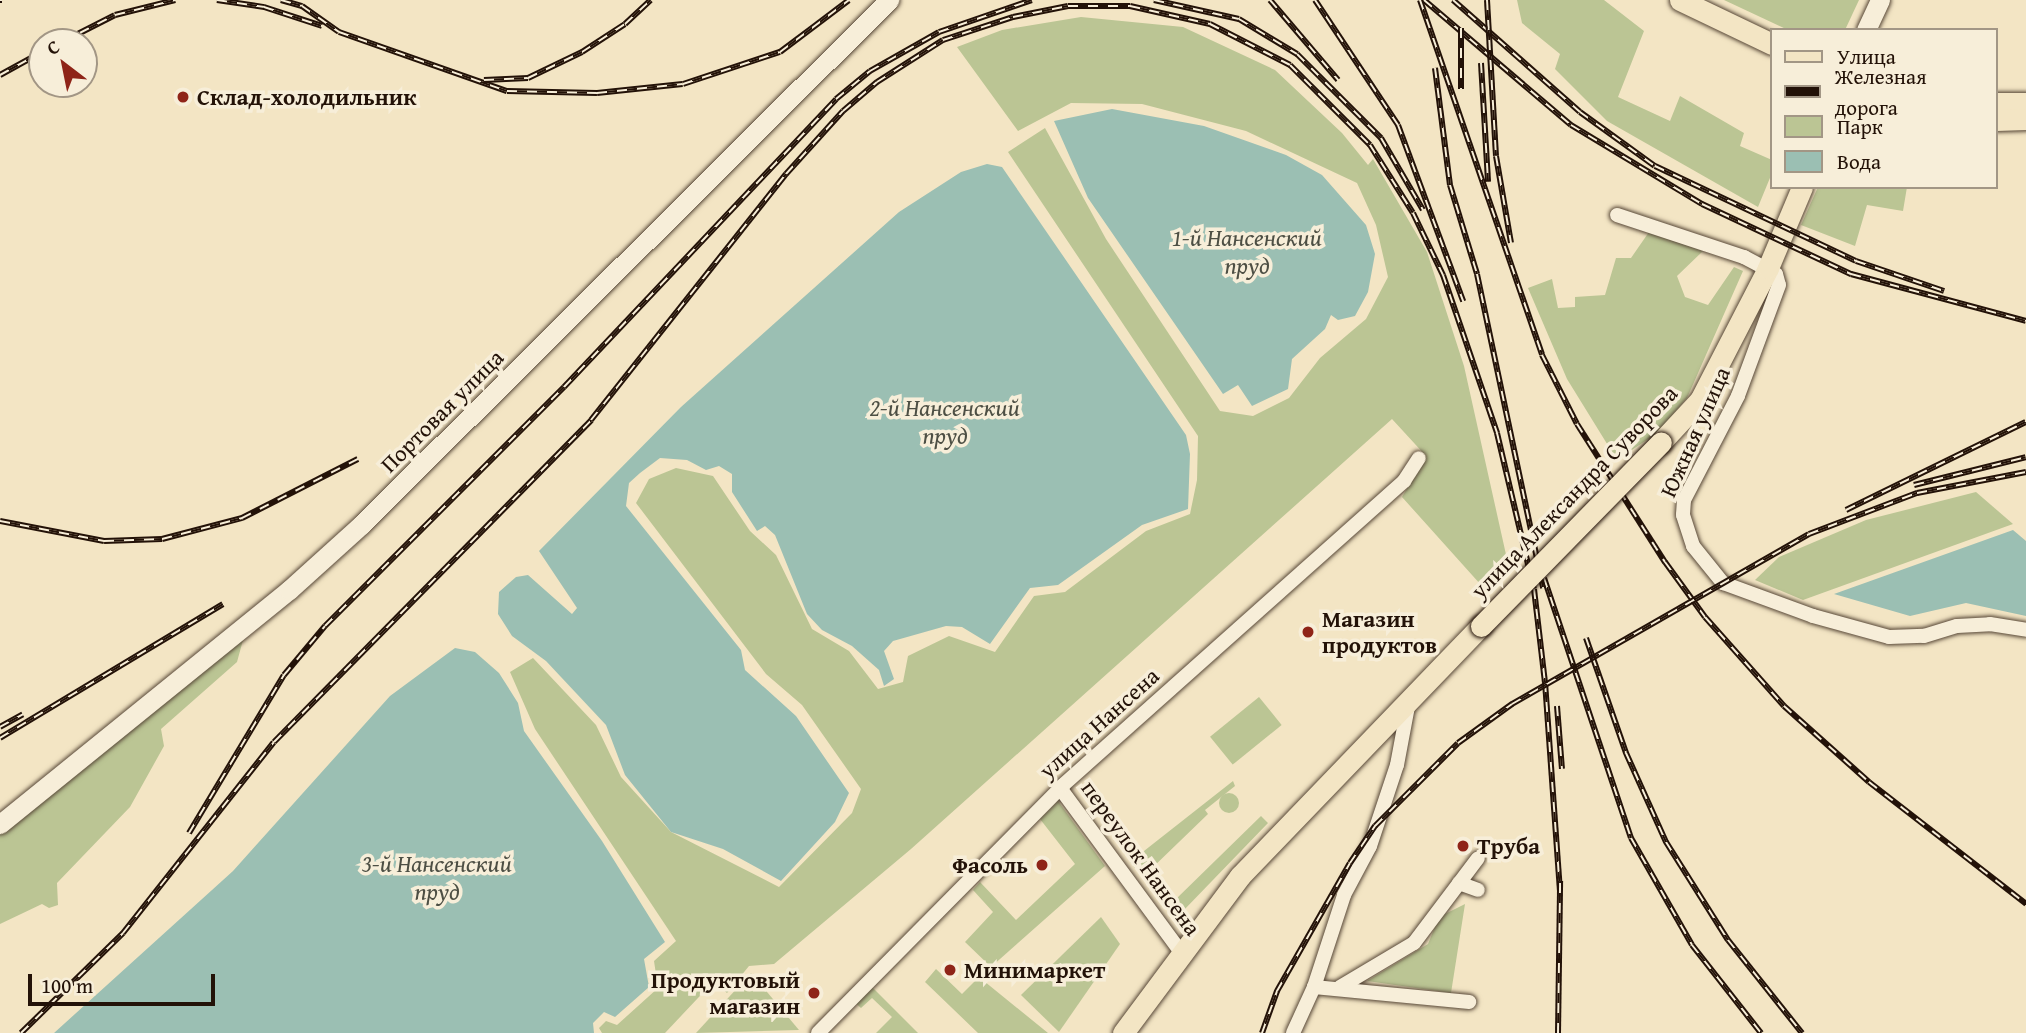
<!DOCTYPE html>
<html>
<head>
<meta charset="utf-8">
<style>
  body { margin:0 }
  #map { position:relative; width:2026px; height:1033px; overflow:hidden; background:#f3e5c4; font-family:"Gentium Book Plus",serif }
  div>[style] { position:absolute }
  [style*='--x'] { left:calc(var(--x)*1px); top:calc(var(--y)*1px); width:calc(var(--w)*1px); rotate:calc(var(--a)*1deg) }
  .green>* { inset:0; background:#bbc594; transform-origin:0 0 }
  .round { border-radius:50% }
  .water>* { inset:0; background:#9bbfb3 }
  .roads { filter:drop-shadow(0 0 2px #574737) drop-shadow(0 0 2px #574737) }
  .street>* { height:14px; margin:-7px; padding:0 7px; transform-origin:7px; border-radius:7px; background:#f7eed9 }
  .secondary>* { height:19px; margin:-9.5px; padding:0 9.5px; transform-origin:9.5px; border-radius:9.5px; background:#f7eed9 }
  .primary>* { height:21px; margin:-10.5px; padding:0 10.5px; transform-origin:10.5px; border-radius:10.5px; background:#f3e5c4 }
  .rail>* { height:6px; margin-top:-3px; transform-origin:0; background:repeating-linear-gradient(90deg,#f7eed9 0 10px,#231208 0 20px); box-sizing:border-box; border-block:2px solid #231208 }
  .bridges { filter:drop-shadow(0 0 2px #231208) drop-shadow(0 0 2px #231208) }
  .primary-bridge>* { height:21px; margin:-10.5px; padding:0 10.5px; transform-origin:10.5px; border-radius:10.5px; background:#f3e5c4 }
  .dots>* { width:19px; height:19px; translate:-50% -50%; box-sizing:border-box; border:4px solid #f7eed9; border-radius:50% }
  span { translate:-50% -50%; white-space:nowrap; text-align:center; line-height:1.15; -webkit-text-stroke:7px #f7eed9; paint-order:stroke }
  .poi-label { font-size:23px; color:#231208; font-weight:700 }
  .left { translate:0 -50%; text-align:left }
  .right { translate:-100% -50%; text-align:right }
  .street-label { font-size:23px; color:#231208 }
  .water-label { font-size:24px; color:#4d4f44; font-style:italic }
  .legend { position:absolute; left:1770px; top:28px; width:228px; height:161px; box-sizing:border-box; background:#f7eed9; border:2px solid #a29685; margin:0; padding:9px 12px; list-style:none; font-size:21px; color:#231208 }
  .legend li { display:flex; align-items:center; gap:14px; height:35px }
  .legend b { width:35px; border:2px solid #a29685 }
  .north { position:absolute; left:28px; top:28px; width:70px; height:70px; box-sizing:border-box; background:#f7eed9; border:2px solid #a29685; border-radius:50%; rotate:328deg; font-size:19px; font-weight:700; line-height:28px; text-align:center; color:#231208 }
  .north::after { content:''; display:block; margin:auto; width:24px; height:32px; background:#8f2418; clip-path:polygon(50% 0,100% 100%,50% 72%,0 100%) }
  .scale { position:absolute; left:28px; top:974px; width:187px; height:32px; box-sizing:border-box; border:4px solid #231208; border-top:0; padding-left:9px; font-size:21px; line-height:24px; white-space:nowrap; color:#231208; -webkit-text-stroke:5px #f7eed9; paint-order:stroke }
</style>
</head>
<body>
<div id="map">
  <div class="green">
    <i style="clip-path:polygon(1517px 0,1604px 0,1644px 31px,1618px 97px,1670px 121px,1680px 96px,1744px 133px,1740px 146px,1772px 160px,1772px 173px,1758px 207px,1607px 121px,1555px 69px,1560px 54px,1522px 23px)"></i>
    <i style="clip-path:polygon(1724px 0,1859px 0,1845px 30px,1788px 30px)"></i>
    <i style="clip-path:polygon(1081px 17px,1183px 27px,1275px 70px,1342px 133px,1368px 165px,1373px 159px,1427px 252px,1464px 366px,1507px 559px,1481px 585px,1402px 497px,1426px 456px,1392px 419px,911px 849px,774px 964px,749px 966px,727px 993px,714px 981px,665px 1033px,602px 1033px,599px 1028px,606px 1021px,617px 1025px,658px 988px,654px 961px,676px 941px,535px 729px,510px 672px,533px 658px,596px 725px,621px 777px,671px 832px,779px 887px,852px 813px,861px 789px,802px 705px,766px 674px,636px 503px,649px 479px,676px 468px,713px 476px,750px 531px,776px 555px,812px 629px,849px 651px,878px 689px,903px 682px,908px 656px,949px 636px,995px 652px,1034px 596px,1065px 592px,1146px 531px,1190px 514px,1197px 480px,1198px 436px,1008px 152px,1045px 128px,1106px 239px,1220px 411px,1253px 416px,1289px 398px,1320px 358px,1366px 319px,1388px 277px,1376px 225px,1357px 183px,1246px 131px,1142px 104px,1071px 103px,1018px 131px,957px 47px,1002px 30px)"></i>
    <i style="clip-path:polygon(1818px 187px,1907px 187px,1903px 211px,1867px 205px,1855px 246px,1801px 225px)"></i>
    <i style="clip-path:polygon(1649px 232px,1703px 251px,1677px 276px,1685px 297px,1708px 305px,1734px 267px,1743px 271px,1687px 398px,1657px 433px,1617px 460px,1567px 379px,1528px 288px,1552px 279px,1558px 308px,1575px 307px,1575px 297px,1605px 295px,1616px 258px,1631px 258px)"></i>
    <i style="clip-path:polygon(1976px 492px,2013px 524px,1803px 600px,1755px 580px,1779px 557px,1866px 520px)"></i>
    <i style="clip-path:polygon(243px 640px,237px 662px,161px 729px,164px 746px,130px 807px,57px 883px,58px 905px,49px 908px,42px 904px,0 924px,0 834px)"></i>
    <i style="left:1259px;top:697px;width:36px;height:63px;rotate:51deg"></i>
    <i style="clip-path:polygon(1233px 781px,1235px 786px,1205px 810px,1208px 814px,1149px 871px,1175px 900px,1261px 816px,1268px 823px,1183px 911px,1172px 913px,1130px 862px)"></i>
    <i class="round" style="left:1219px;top:793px;width:20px;height:20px"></i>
    <i style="clip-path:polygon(1058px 801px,1105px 866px,991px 967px,965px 942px,993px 912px,973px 890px,980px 882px,1016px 920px,1075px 864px,1040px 819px)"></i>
    <i style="clip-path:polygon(1465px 904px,1451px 993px,1367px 981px,1428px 944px,1439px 917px)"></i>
    <i style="clip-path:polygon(1101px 917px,1120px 944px,1059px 1032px,1021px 995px)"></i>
    <i style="clip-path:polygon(936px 969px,962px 994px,979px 977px,1048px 1033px,978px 1033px,925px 982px)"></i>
    <i style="clip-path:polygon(751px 973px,799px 1030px,696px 1033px)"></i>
    <i style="clip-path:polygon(869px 984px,918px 1033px,876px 1033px,892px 1017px,872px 998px,861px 1008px,853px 1001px)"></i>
  </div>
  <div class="water">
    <i style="clip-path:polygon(1112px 109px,1204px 126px,1286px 155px,1322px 175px,1366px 225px,1375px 254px,1368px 292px,1355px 316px,1338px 320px,1331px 315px,1325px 329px,1292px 359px,1288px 389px,1252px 406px,1238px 385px,1223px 394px,1088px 198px,1054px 121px)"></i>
    <i style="clip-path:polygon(987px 164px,1002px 167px,1186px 435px,1190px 454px,1188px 509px,1142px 525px,1058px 585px,1030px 588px,990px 644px,962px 627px,946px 626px,893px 641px,884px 651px,894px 679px,884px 686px,879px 670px,852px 646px,822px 630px,807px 614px,775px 535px,765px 526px,757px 531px,732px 492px,732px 474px,719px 466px,706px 470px,687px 460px,660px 458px,640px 473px,629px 483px,626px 506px,741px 650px,745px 670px,796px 716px,849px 793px,835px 822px,781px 881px,723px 849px,671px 832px,625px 775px,606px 725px,546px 661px,512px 636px,498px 614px,499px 592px,516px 577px,528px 575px,572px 614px,577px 608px,539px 551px,681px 407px,899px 212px,961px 172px)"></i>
    <i style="clip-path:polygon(2013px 530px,2026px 541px,2026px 616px,1966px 603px,1910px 616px,1834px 594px)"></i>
    <i style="clip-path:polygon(455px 648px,475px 652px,499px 673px,518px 703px,524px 731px,602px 841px,665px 942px,644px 959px,649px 987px,615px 1017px,604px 1012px,593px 1023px,594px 1033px,54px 1033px,233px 871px,390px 696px)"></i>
  </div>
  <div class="roads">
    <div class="street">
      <i style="--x:1617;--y:215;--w:134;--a:18.3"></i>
      <i style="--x:1744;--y:257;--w:36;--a:28"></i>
      <i style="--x:1776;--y:274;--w:11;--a:75"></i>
      <i style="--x:1779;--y:285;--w:118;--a:110.3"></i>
      <i style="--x:1738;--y:396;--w:117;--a:117.4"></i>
      <i style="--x:1684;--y:500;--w:15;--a:94"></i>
      <i style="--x:1683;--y:515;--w:33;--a:72"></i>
      <i style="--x:1693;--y:546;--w:48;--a:51"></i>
      <i style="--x:1723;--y:583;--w:96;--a:20.1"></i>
      <i style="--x:1813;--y:616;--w:79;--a:15.4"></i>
      <i style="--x:1889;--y:637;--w:35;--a:-2"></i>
      <i style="--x:1924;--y:636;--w:34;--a:-17"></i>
      <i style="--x:1957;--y:626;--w:33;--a:-3"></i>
      <i style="--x:1990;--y:624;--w:36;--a:9"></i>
      <i style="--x:1060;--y:788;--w:209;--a:53.6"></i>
      <i style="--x:1459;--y:883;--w:20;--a:20"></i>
      <i style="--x:1314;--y:987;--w:156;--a:5.5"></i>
      <i style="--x:1340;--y:987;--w:86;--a:-30.7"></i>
      <i style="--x:1414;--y:943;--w:106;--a:-53"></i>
      <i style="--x:818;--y:1033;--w:349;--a:-45.3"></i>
      <i style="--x:1063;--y:785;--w:457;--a:-41.7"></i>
      <i style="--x:1404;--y:481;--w:27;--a:-57"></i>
      <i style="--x:1293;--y:1033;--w:51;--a:-65.5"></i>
      <i style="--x:1314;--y:987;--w:97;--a:-71.9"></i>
      <i style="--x:1344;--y:895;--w:55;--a:-62"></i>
      <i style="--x:1370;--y:846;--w:85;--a:-71.6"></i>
      <i style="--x:1397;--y:765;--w:65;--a:-79.4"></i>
    </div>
    <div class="secondary">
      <i style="--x:1866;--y:30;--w:33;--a:-65"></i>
      <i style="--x:0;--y:824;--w:372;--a:-39"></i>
      <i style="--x:289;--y:590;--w:97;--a:-42.1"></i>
      <i style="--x:361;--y:525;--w:745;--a:-44.84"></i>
    </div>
    <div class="primary">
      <i style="--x:1680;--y:0;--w:102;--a:25.6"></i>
      <i style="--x:1996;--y:103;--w:30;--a:0"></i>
      <i style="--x:1996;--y:120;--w:30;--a:-2"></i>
      <i style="--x:1661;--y:442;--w:57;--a:-47.1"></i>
      <i style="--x:1700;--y:400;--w:148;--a:-62.7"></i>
      <i style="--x:1768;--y:268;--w:88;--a:-67.2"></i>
      <i style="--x:1123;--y:1033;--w:196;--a:-53.3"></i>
      <i style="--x:1240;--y:876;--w:347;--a:-46.1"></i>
    </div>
  </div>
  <div class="rail">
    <i style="--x:0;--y:0;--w:2;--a:0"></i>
    <i style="--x:217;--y:0;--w:48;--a:8.5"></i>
    <i style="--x:264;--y:7;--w:61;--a:18.1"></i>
    <i style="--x:281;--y:0;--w:22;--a:16"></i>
    <i style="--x:302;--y:6;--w:45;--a:35.1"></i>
    <i style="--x:339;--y:32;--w:178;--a:19.4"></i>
    <i style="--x:507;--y:91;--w:90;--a:1.3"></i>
    <i style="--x:597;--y:93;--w:86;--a:-6"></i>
    <i style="--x:683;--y:84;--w:102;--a:-18.3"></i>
    <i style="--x:780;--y:52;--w:86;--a:-37"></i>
    <i style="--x:1154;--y:0;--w:87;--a:12.6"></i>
    <i style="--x:1239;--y:19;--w:68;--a:31.1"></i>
    <i style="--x:1297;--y:54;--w:119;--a:45"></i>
    <i style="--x:1381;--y:138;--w:83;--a:59.7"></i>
    <i style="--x:1270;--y:0;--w:105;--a:49.6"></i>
    <i style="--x:1315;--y:0;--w:150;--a:56.4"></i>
    <i style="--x:1398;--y:125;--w:188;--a:69.7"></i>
    <i style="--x:1420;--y:0;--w:375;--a:71"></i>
    <i style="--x:1542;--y:355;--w:77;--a:63.1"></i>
    <i style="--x:1577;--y:424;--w:164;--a:57.5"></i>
    <i style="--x:1665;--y:562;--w:68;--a:54"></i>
    <i style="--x:1705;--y:617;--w:119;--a:48.4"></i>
    <i style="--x:1784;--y:706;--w:114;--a:41.8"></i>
    <i style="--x:1869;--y:782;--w:199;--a:37.8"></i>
    <i style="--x:1424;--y:0;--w:193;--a:40.4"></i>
    <i style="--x:1571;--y:125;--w:153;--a:31.1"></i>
    <i style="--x:1702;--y:204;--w:165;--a:25.2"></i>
    <i style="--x:1851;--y:274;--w:181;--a:15"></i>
    <i style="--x:1453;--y:0;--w:169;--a:41.4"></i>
    <i style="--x:1580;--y:112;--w:92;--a:35.8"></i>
    <i style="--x:1655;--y:166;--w:222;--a:25.3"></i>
    <i style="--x:1856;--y:261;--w:93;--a:18.8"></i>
    <i style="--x:1487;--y:0;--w:156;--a:86.7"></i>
    <i style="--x:1496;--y:156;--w:88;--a:80.2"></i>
    <i style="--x:1461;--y:28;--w:61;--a:90"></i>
    <i style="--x:62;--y:42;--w:59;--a:-27"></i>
    <i style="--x:115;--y:15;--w:62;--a:-14"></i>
    <i style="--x:1481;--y:63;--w:119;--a:86.6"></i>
    <i style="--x:1435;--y:68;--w:118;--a:82.7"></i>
    <i style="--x:1450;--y:185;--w:93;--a:73.1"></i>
    <i style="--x:1477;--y:274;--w:321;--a:78.1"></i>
    <i style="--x:0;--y:75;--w:48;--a:-28.7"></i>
    <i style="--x:484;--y:80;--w:44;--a:-2.6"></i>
    <i style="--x:528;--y:78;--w:60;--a:-25.7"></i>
    <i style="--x:582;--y:52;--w:51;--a:-33.1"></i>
    <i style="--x:625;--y:24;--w:35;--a:-43"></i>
    <i style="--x:1914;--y:485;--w:115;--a:-14"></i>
    <i style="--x:1846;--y:510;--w:200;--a:-26.1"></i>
    <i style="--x:0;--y:521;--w:106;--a:10.9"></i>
    <i style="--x:104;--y:541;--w:58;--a:-2"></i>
    <i style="--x:162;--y:539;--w:83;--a:-14.7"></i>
    <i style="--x:242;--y:518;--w:130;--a:-27"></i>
    <i style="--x:1544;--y:578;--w:274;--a:71.5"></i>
    <i style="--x:1631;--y:838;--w:123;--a:60.3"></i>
    <i style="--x:1692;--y:945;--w:112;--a:51.9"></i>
    <i style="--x:1586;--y:638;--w:122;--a:70.8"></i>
    <i style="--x:1626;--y:753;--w:98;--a:65.8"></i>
    <i style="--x:1666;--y:842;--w:116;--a:57.7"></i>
    <i style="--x:1728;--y:940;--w:119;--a:51.5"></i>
    <i style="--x:1557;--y:706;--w:63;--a:85.5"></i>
    <i style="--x:0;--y:727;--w:26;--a:-29"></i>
    <i style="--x:0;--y:738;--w:260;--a:-31"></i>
    <i style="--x:189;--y:833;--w:184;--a:-59"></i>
    <i style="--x:284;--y:675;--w:64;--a:-50.1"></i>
    <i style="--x:325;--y:626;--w:338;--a:-45"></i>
    <i style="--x:564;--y:387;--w:396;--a:-46.6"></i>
    <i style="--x:836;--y:99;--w:44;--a:-39.5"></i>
    <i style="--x:870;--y:71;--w:79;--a:-29.5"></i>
    <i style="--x:939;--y:32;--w:98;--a:-19"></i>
    <i style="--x:21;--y:1033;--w:143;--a:-44.4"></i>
    <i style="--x:123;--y:933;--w:243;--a:-51.7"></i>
    <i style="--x:274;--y:742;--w:452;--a:-45.4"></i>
    <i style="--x:591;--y:420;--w:314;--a:-51.6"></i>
    <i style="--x:786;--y:174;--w:85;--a:-47.9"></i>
    <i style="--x:843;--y:111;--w:45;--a:-40.5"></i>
    <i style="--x:877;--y:82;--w:78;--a:-32.5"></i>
    <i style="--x:943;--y:40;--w:74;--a:-18.2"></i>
    <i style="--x:1013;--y:17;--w:56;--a:-11.3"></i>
    <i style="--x:1068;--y:6;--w:62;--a:0"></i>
    <i style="--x:1130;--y:6;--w:82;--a:12.7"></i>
    <i style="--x:1210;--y:24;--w:90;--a:27.1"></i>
    <i style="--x:1290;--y:65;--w:113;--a:45"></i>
    <i style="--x:1370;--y:145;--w:80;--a:57.7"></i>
    <i style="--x:1413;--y:213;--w:69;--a:64.2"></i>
    <i style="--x:1443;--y:275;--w:167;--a:71.1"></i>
    <i style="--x:1497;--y:433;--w:160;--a:76.7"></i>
    <i style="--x:1534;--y:589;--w:94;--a:83.3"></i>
    <i style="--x:1545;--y:682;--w:209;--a:85.9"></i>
    <i style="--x:1262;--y:1033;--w:45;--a:-70.3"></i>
    <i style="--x:1277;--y:991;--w:147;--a:-60.3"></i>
    <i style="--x:1350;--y:863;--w:45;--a:-56"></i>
    <i style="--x:1375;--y:826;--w:117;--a:-45"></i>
    <i style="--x:1458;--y:743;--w:67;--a:-35.8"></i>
    <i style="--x:1512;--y:704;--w:342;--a:-29.8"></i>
    <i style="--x:1809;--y:534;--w:116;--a:-20.8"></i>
    <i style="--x:1917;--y:493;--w:111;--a:-10.9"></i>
    <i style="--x:1558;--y:1033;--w:152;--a:-89.2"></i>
  </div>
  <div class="bridges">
    <div class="primary-bridge">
      <i style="--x:1481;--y:626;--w:257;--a:-45.6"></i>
    </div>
  </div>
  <div class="dots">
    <i style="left:183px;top:97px;background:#8f2418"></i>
    <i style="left:1308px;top:632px;background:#8f2418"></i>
    <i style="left:1463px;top:846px;background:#8f2418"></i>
    <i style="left:1042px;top:865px;background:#8f2418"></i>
    <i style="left:950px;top:970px;background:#8f2418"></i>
    <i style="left:814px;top:993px;background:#8f2418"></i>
  </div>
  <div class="poi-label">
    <span class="left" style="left:197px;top:97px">Склад-холодильник</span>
    <span class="left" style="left:1322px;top:632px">Магазин<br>продуктов</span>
    <span class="left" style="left:1477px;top:846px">Труба</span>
    <span class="right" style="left:1028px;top:865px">Фасоль</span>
    <span class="left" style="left:964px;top:970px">Минимаркет</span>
    <span class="right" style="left:800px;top:993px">Продуктовый<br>магазин</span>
  </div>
  <div class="street-label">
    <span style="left:442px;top:411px;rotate:-45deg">Портовая улица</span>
    <span style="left:1695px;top:432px;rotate:-66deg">Южная улица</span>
    <span style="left:1574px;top:492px;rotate:-46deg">улица Александра Суворова</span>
    <span style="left:1099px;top:723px;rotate:-42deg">улица Нансена</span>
    <span style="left:1141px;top:858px;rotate:54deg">переулок Нансена</span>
  </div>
  <div class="water-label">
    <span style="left:1247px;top:252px">1-й Нансенский<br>пруд</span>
    <span style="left:945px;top:422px">2-й Нансенский<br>пруд</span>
    <span style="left:437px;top:878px">3-й Нансенский<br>пруд</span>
  </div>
  <ul class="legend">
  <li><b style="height:9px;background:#f3e5c4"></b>Улица</li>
  <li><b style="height:9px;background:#231208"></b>Железная дорога</li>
  <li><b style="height:19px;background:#bbc594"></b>Парк</li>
  <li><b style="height:19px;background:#9bbfb3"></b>Вода</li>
  </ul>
  <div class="north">С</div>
  <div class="scale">100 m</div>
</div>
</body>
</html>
